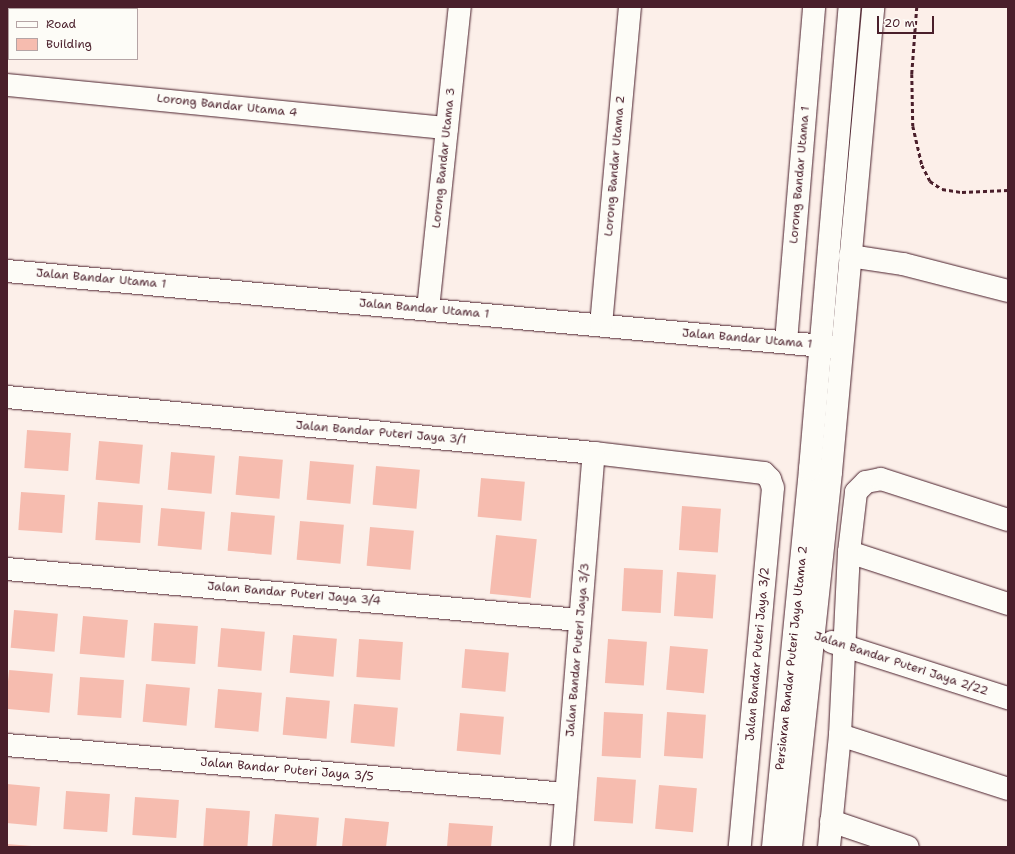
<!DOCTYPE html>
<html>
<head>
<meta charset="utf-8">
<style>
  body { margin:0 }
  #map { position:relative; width:1015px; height:854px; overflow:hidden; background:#fcefe9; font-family:"Shantell Sans",sans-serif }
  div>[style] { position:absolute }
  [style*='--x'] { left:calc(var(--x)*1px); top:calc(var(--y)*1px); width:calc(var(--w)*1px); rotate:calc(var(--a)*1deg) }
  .building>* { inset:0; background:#f6bcaf; transform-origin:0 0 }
  .path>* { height:2.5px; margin-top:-1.25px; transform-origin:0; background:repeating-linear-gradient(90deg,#4a1f2b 0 4px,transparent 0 7px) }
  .roads { filter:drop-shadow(0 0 1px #4a1f2b) drop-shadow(0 0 1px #4a1f2b) }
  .minor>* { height:22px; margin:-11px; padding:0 11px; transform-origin:11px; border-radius:11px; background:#fdfcf7 }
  span { translate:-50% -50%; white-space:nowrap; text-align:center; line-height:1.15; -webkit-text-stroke:4px #fdfcf7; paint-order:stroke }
  .street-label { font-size:12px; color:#4a1f2b }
  .frame { position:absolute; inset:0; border:8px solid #4a1f2b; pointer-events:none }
  .legend { position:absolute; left:8px; top:8px; width:130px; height:52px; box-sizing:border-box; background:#fdfcf7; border:1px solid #b5a4a5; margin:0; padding:5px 7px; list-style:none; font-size:12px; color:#4a1f2b }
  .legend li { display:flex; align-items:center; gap:8px; height:20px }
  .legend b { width:20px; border:1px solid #b5a4a5 }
  .scale { position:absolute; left:877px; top:16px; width:57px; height:18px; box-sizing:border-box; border:2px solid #4a1f2b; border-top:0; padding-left:5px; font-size:12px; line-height:14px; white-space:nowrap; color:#4a1f2b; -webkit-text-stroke:3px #fdfcf7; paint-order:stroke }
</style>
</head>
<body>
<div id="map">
  <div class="building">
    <i style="left:27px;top:430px;width:44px;height:38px;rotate:4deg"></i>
    <i style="left:99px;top:441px;width:44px;height:39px;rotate:5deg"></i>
    <i style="left:171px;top:452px;width:44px;height:38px;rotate:5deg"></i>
    <i style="left:239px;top:456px;width:44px;height:39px;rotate:5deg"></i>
    <i style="left:310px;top:461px;width:44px;height:39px;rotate:5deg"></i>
    <i style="left:376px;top:466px;width:44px;height:39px;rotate:5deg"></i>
    <i style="left:481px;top:478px;width:44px;height:39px;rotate:5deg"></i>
    <i style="left:21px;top:492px;width:44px;height:38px;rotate:4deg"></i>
    <i style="left:98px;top:502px;width:45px;height:38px;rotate:4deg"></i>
    <i style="left:682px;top:506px;width:39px;height:44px;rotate:4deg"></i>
    <i style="left:161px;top:508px;width:44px;height:38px;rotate:5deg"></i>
    <i style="left:231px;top:512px;width:44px;height:39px;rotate:5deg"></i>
    <i style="left:300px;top:521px;width:44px;height:39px;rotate:5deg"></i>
    <i style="left:370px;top:527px;width:44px;height:39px;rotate:5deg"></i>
    <i style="left:496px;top:535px;width:41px;height:59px;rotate:6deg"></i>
    <i style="left:624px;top:568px;width:39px;height:43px;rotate:3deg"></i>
    <i style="left:677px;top:572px;width:39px;height:44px;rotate:4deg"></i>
    <i style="left:14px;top:610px;width:44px;height:38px;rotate:5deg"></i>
    <i style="left:83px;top:616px;width:45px;height:38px;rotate:5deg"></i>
    <i style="left:154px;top:623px;width:44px;height:38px;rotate:4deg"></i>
    <i style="left:221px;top:628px;width:44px;height:39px;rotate:5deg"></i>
    <i style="left:293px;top:635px;width:44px;height:38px;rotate:5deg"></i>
    <i style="left:359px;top:639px;width:44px;height:38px;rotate:4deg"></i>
    <i style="left:608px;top:639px;width:39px;height:44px;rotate:4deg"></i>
    <i style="left:670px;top:646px;width:38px;height:44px;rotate:5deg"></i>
    <i style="left:465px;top:649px;width:44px;height:39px;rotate:5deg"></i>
    <i style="left:9px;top:670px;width:44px;height:39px;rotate:5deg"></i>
    <i style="left:80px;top:677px;width:44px;height:38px;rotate:4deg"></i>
    <i style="left:146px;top:684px;width:44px;height:38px;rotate:5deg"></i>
    <i style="left:218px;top:689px;width:44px;height:39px;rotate:5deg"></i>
    <i style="left:286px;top:697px;width:44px;height:38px;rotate:5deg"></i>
    <i style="left:354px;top:704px;width:44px;height:39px;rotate:5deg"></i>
    <i style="left:604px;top:712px;width:39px;height:44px;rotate:3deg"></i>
    <i style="left:667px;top:712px;width:39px;height:44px;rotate:4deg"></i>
    <i style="left:460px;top:713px;width:44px;height:38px;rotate:5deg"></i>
    <i style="left:597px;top:777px;width:39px;height:44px;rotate:4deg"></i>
    <i style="left:7px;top:784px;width:33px;height:39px;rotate:5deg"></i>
    <i style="left:659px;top:785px;width:38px;height:44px;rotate:5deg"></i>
    <i style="left:66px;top:791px;width:44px;height:38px;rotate:4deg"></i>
    <i style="left:135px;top:797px;width:44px;height:38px;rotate:4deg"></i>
    <i style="left:206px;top:808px;width:44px;height:38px;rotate:4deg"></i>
    <i style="left:275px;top:814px;width:44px;height:33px;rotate:5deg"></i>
    <i style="clip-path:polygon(345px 818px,389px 822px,386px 847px,342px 847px)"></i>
    <i style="clip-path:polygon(449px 823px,493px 826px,491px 847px,447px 847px)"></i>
    <i style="clip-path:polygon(7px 844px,32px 846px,32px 847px,7px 847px)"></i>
  </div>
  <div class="path">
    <i style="--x:917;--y:7;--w:67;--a:94.3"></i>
    <i style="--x:912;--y:74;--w:52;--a:88.9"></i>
    <i style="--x:913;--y:126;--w:40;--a:77"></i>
    <i style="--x:922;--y:165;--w:18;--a:63"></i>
    <i style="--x:930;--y:181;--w:14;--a:34"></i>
    <i style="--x:942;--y:189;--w:20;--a:9"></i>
    <i style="--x:962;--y:192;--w:46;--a:-2.5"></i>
  </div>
  <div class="roads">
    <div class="minor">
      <i style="--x:7;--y:85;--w:442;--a:5.6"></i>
      <i style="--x:850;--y:256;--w:54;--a:8.6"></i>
      <i style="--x:903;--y:264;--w:108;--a:14.4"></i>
      <i style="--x:7;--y:271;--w:830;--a:5.25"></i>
      <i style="--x:428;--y:309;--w:304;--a:-84"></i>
      <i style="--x:601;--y:325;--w:319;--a:-84.8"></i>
      <i style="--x:786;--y:342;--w:336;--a:-85.2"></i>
      <i style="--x:7;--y:397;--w:590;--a:5.45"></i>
      <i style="--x:594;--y:453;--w:171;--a:6.7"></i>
      <i style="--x:764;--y:473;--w:8;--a:45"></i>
      <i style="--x:770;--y:479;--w:9;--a:72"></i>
      <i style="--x:773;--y:488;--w:361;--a:95.3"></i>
      <i style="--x:849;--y:552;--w:167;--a:18.1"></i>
      <i style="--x:7;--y:569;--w:575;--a:5.09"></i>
      <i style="--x:832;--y:642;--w:185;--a:17.7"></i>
      <i style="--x:840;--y:735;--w:176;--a:17.8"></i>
      <i style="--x:7;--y:745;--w:561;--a:5.01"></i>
      <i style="--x:831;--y:821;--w:81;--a:18.7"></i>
      <i style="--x:562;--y:847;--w:395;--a:-85.4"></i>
      <i style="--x:773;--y:847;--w:380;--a:-84.4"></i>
      <i style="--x:810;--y:469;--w:464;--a:-85.1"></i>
      <i style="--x:791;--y:847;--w:377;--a:-83.9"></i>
      <i style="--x:831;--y:472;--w:467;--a:-84.8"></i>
      <i style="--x:829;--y:847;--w:113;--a:-84.4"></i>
      <i style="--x:840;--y:735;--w:183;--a:-87.2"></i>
      <i style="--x:849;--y:552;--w:60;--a:-83.3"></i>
      <i style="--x:856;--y:492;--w:14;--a:-45"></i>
      <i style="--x:866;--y:482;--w:15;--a:-11"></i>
      <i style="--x:881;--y:479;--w:133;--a:17.9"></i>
    </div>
  </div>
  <div class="street-label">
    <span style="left:227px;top:106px;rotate:6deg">Lorong Bandar Utama 4</span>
    <span style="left:444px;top:158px;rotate:-84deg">Lorong Bandar Utama 3</span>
    <span style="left:615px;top:166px;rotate:-85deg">Lorong Bandar Utama 2</span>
    <span style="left:800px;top:175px;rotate:-85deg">Lorong Bandar Utama 1</span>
    <span style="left:101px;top:279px;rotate:5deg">Jalan Bandar Utama 1</span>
    <span style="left:424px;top:309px;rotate:5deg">Jalan Bandar Utama 1</span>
    <span style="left:747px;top:339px;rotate:5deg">Jalan Bandar Utama 1</span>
    <span style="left:381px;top:433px;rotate:5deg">Jalan Bandar Puteri Jaya 3/1</span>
    <span style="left:294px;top:594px;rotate:5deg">Jalan Bandar Puteri Jaya 3/4</span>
    <span style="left:578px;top:650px;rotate:-85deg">Jalan Bandar Puteri Jaya 3/3</span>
    <span style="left:758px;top:654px;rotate:-85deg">Jalan Bandar Puteri Jaya 3/2</span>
    <span style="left:792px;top:658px;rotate:-84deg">Persiaran Bandar Puteri Jaya Utama 2</span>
    <span style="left:901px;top:664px;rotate:18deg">Jalan Bandar Puteri Jaya 2/22</span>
    <span style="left:287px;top:770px;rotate:5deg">Jalan Bandar Puteri Jaya 3/5</span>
  </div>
  <div class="frame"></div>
  <ul class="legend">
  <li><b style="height:5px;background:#fdfcf7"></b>Road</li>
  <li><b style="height:11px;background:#f6bcaf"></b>Building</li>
  </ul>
  <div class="scale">20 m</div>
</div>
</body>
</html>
